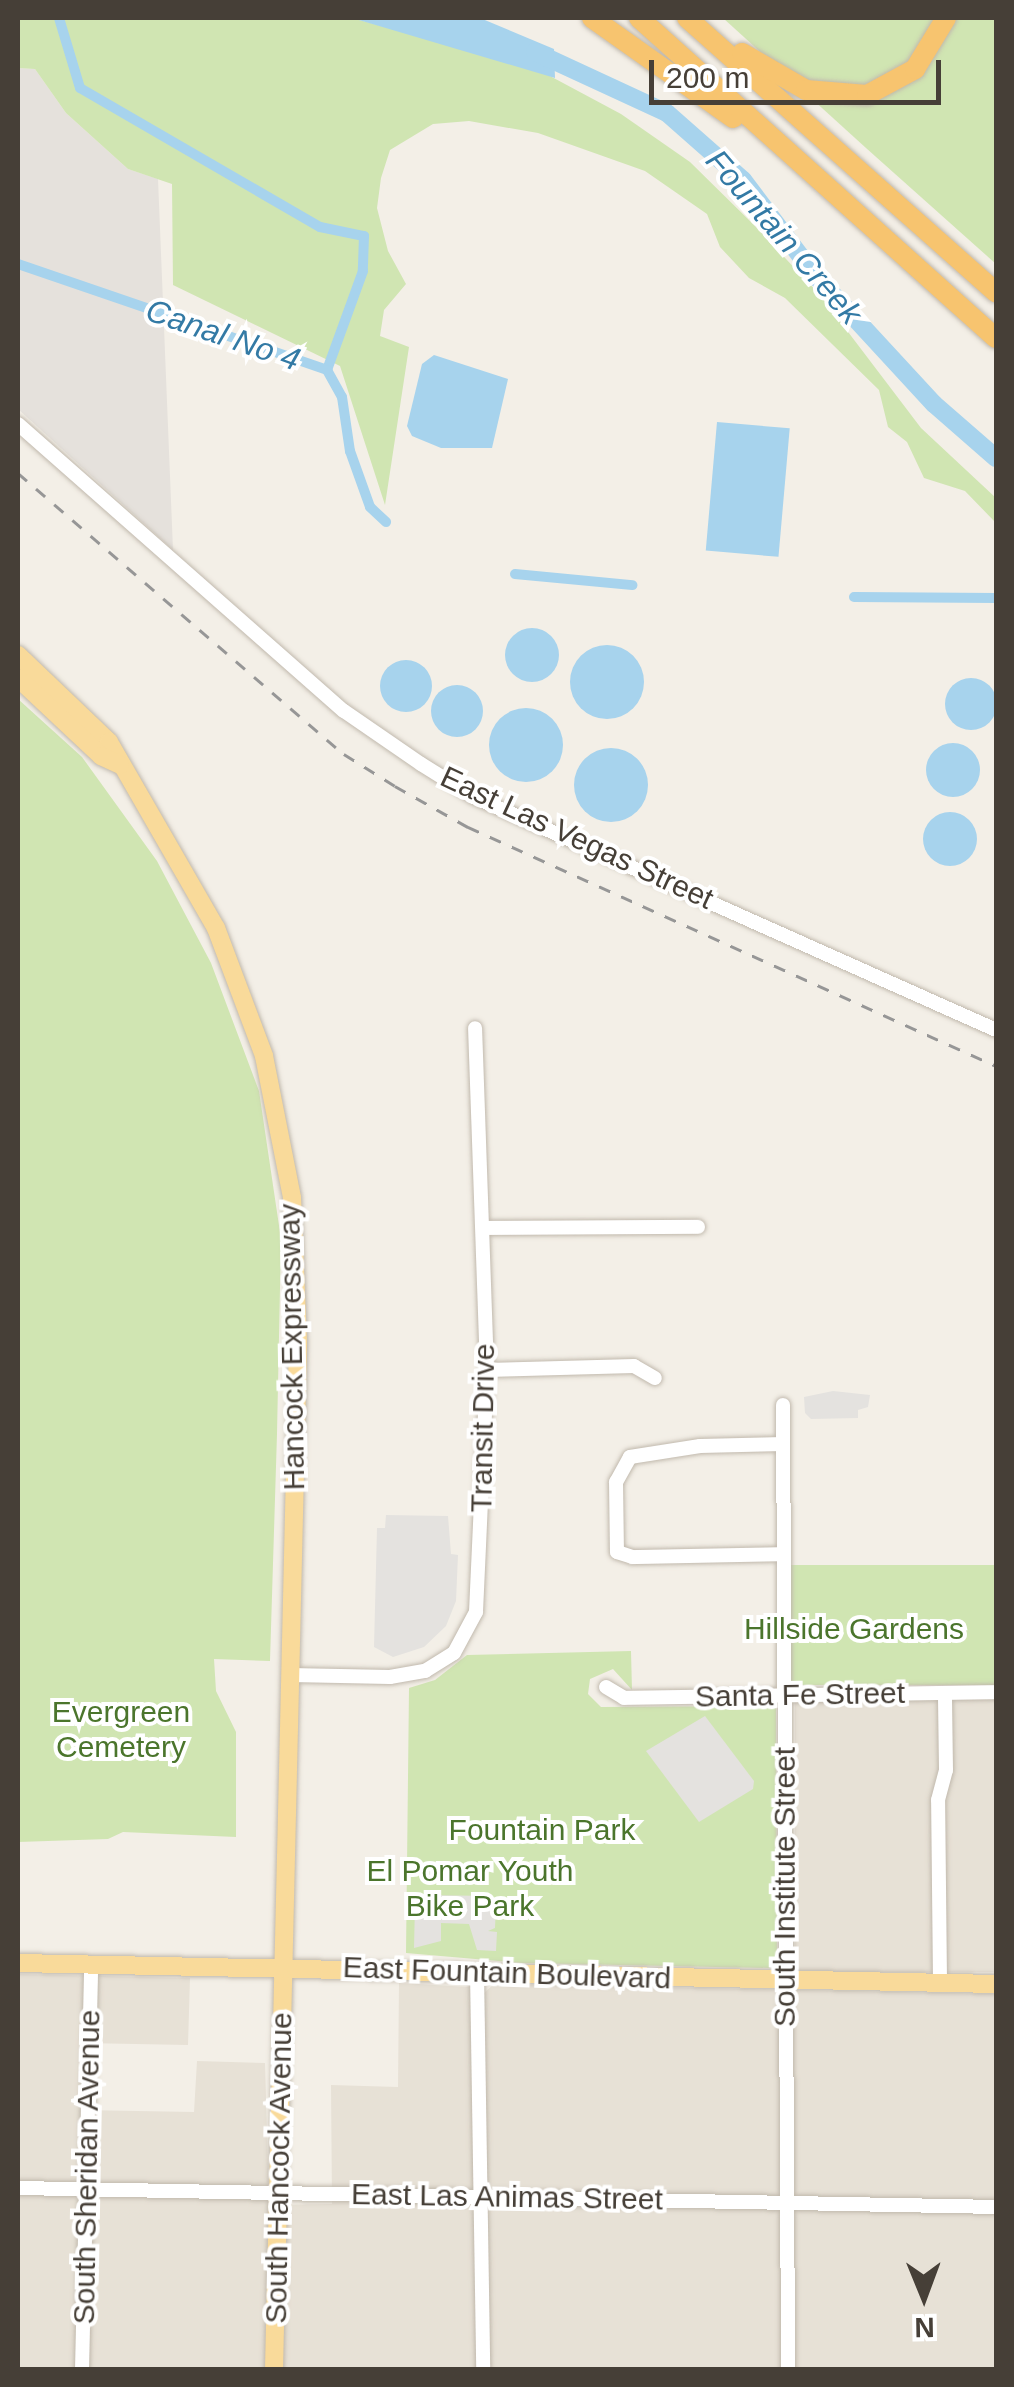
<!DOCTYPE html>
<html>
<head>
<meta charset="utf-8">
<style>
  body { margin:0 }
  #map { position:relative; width:1014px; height:2387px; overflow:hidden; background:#f3efe7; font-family:Helvetica,sans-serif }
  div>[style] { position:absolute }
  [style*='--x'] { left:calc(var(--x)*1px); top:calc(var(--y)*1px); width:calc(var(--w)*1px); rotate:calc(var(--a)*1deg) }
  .residential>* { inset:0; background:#e7e1d6; transform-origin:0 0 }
  .industrial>* { inset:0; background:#e5e1dc }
  .green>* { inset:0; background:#d0e5b2; transform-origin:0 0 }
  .parking>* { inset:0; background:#e4e2df }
  .water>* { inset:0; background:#a7d3ed; transform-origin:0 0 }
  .round { border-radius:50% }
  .canal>* { height:10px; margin:-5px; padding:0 5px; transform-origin:5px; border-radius:5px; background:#a7d3ed }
  .river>* { height:18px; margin:-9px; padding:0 9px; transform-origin:9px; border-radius:9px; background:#a7d3ed }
  .roads { filter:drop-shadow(0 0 2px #c1b9ad) drop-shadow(0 0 2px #c1b9ad) }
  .minor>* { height:14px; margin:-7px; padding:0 7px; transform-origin:7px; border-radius:7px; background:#fff }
  .major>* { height:18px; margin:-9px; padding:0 9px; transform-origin:9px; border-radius:9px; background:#f9da9a }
  .highway>* { height:20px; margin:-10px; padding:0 10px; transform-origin:10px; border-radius:10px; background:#f7c46f }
  .rail>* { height:2.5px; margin-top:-1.25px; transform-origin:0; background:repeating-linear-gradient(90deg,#969696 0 12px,transparent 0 24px) }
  span { translate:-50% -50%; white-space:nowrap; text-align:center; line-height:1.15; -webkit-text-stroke:8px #fff; paint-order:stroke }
  .street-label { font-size:30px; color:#463f37 }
  .park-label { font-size:30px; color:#4b752c }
  .water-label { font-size:32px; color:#337aa5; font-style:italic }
  .frame { position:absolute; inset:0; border:20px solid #463f37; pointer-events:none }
  .north { position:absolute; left:874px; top:2247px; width:100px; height:100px; -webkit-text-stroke:8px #fff; paint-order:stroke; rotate:179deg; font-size:28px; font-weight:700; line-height:40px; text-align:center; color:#463f37 }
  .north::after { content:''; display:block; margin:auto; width:35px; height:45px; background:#463f37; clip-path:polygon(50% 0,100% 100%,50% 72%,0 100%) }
  .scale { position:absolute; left:649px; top:60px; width:292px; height:45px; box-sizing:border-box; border:5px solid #463f37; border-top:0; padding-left:12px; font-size:30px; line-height:35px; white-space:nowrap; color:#463f37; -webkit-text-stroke:8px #fff; paint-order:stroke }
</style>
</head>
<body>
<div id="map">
  <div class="residential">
    <i style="left:996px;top:1700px;width:272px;height:201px;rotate:90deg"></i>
    <i style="clip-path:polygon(18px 1974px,190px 1978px,188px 2045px,83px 2043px,81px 2110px,194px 2112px,197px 2061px,265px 2063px,269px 2205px,332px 2204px,331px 2085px,398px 2087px,399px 1983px,470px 1987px,472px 2089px,486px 2088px,484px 1993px,494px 1984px,996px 1994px,996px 2369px,18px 2370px)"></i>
  </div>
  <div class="industrial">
    <i style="clip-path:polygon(18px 68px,35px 69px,66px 113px,128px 169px,158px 179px,173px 550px,18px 409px)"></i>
  </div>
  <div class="green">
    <i style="clip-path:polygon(18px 18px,352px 18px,535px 68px,621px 114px,690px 162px,753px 224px,820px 295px,921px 428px,996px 498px,996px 538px,995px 522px,965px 491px,924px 478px,907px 442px,888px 427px,879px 390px,785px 298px,749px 278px,720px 247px,707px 214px,645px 171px,538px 133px,469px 121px,433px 124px,390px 150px,381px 178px,377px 208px,388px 251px,406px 284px,384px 310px,380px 336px,409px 347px,385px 505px,340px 366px,173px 285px,172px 184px,128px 169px,66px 113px,35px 69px,18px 68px)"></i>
    <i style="clip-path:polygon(723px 18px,996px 18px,996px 264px,866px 148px)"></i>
    <i style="clip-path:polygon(18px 699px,82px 757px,157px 861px,211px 963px,259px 1091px,281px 1239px,277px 1434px,270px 1661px,214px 1659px,216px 1691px,236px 1732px,236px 1837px,123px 1832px,108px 1839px,18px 1842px)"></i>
    <i style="left:996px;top:1565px;width:120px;height:205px;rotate:90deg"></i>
    <i style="clip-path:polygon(631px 1651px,632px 1690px,613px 1669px,590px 1679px,588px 1694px,601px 1707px,776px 1706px,777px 1961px,769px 1968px,523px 1963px,406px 1953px,409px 1688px,435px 1680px,467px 1655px)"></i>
  </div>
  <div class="parking">
    <i style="clip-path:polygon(833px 1391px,870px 1395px,868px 1407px,858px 1410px,858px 1418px,811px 1419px,805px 1413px,804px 1397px)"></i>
    <i style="clip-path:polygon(386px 1515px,448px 1516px,451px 1554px,458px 1555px,456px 1601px,446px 1626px,424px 1647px,393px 1657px,374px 1647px,377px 1528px,385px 1528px)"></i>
    <i style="clip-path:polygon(705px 1716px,754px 1781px,753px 1789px,699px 1822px,646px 1751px)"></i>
    <i style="clip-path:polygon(423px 1895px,489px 1896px,489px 1904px,496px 1905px,495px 1928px,488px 1931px,497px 1932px,496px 1951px,477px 1950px,469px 1924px,441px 1923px,441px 1941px,414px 1948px,415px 1903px,422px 1903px)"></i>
  </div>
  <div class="water">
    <i style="clip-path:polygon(352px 18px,480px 18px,554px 49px,555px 78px)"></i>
    <i style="clip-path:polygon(434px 355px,508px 379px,492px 448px,441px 448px,412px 436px,407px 426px,422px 364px)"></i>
    <i style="left:717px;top:422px;width:73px;height:129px;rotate:5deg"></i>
    <i class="round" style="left:505px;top:628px;width:54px;height:54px"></i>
    <i class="round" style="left:570px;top:645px;width:74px;height:74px"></i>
    <i class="round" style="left:380px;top:660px;width:52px;height:52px"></i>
    <i class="round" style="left:945px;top:678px;width:52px;height:52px"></i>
    <i class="round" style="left:431px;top:685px;width:52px;height:52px"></i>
    <i class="round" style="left:489px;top:708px;width:74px;height:74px"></i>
    <i class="round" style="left:926px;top:743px;width:54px;height:54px"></i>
    <i class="round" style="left:574px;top:748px;width:74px;height:74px"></i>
    <i class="round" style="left:923px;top:812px;width:54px;height:54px"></i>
  </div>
  <div class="canal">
    <i style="--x:59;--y:18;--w:73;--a:73.3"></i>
    <i style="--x:80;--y:88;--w:277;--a:30.1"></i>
    <i style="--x:320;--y:227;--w:45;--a:11.6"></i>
    <i style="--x:364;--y:236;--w:35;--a:92"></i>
    <i style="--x:363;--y:271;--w:105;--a:110"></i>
    <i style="--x:18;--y:264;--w:327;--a:18.9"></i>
    <i style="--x:327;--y:370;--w:31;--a:61"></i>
    <i style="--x:342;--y:397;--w:55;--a:81.6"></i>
    <i style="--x:350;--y:451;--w:59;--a:70.3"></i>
    <i style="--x:370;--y:507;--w:22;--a:43"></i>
    <i style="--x:515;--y:574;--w:118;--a:5.4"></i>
    <i style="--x:854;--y:597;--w:142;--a:0.4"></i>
  </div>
  <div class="river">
    <i style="--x:535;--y:52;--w:145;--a:24.8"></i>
    <i style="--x:667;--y:113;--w:101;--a:41.4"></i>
    <i style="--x:743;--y:180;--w:118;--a:52.9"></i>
    <i style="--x:814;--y:274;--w:177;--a:47.3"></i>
    <i style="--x:934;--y:404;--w:82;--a:41.1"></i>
  </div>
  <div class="roads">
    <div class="minor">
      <i style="--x:18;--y:424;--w:434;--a:41.4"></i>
      <i style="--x:344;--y:711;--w:93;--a:34.5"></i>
      <i style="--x:421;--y:764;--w:62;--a:31.9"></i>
      <i style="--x:474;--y:797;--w:572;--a:24.05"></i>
      <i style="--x:484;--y:1228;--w:214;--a:-0.3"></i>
      <i style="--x:487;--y:1370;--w:147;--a:-1.6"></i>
      <i style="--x:634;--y:1366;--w:24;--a:30"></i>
      <i style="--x:783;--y:1405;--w:965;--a:89.7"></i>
      <i style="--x:783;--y:1444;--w:83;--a:178.6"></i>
      <i style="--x:700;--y:1446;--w:71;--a:171.1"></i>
      <i style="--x:630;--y:1457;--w:29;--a:119"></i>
      <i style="--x:616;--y:1482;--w:70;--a:89.2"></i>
      <i style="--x:617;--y:1552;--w:16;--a:18"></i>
      <i style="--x:632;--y:1557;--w:152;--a:-1.1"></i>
      <i style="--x:290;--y:1675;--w:100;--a:1.1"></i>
      <i style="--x:390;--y:1677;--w:36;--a:-10"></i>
      <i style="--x:425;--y:1671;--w:34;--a:-32"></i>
      <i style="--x:454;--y:1653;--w:47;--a:-61.8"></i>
      <i style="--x:476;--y:1612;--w:242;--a:-87.4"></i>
      <i style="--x:487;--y:1370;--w:342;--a:-92"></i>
      <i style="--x:606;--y:1687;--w:21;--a:31"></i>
      <i style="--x:624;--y:1698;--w:372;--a:-0.9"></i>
      <i style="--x:477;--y:1972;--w:398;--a:89.1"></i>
      <i style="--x:940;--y:1982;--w:182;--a:-90.6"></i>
      <i style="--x:938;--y:1800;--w:31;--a:-75"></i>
      <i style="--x:946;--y:1770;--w:76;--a:-90.8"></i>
      <i style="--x:18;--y:2188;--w:978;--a:1.11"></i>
      <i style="--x:82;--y:2370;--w:406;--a:-88.7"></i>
    </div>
    <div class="major">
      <i style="--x:18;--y:655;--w:126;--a:43.7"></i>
      <i style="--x:109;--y:742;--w:215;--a:60.1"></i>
      <i style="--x:216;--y:928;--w:137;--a:69.4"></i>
      <i style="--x:264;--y:1056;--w:145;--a:78.8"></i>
      <i style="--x:292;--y:1198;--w:145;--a:87.6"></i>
      <i style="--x:298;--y:1343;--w:1027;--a:91.34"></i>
      <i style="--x:18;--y:678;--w:114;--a:43.2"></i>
      <i style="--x:101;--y:756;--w:21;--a:25"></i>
      <i style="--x:18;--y:1963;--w:978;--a:1.23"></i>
    </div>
    <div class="highway">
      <i style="--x:592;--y:18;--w:173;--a:35.3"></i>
      <i style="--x:639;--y:18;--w:479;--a:41.9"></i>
      <i style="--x:687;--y:18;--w:413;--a:41.6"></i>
      <i style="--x:742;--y:53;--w:74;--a:30"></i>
      <i style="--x:806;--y:90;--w:61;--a:4.7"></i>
      <i style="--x:867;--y:95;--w:55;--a:-28.4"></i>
      <i style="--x:915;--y:69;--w:60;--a:-58.7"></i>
    </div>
  </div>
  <div class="rail">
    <i style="--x:18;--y:473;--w:430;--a:40.8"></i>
    <i style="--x:344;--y:754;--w:60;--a:32.1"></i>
    <i style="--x:395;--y:786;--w:84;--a:29.3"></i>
    <i style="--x:468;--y:827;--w:580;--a:24.35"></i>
  </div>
  <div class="street-label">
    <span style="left:577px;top:838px;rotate:25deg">East Las Vegas Street</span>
    <span style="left:292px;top:1347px;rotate:-91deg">Hancock Expressway</span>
    <span style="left:483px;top:1428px;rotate:-89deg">Transit Drive</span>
    <span style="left:800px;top:1695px;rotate:-1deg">Santa Fe Street</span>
    <span style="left:785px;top:1887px;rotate:-90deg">South Institute Street</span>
    <span style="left:507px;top:1973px;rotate:2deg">East Fountain Boulevard</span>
    <span style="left:87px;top:2167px;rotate:-89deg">South Sheridan Avenue</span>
    <span style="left:279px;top:2168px;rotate:-89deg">South Hancock Avenue</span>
    <span style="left:507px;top:2197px;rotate:1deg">East Las Animas Street</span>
  </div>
  <div class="park-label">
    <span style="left:854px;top:1629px">Hillside Gardens</span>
    <span style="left:121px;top:1729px">Evergreen<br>Cemetery</span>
    <span style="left:542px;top:1830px">Fountain Park</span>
    <span style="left:470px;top:1888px">El Pomar Youth<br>Bike Park</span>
  </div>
  <div class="water-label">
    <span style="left:784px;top:237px;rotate:49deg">Fountain Creek</span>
    <span style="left:223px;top:335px;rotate:19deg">Canal No 4</span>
  </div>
  <div class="frame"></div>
  <div class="north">N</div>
  <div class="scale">200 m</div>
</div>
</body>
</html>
